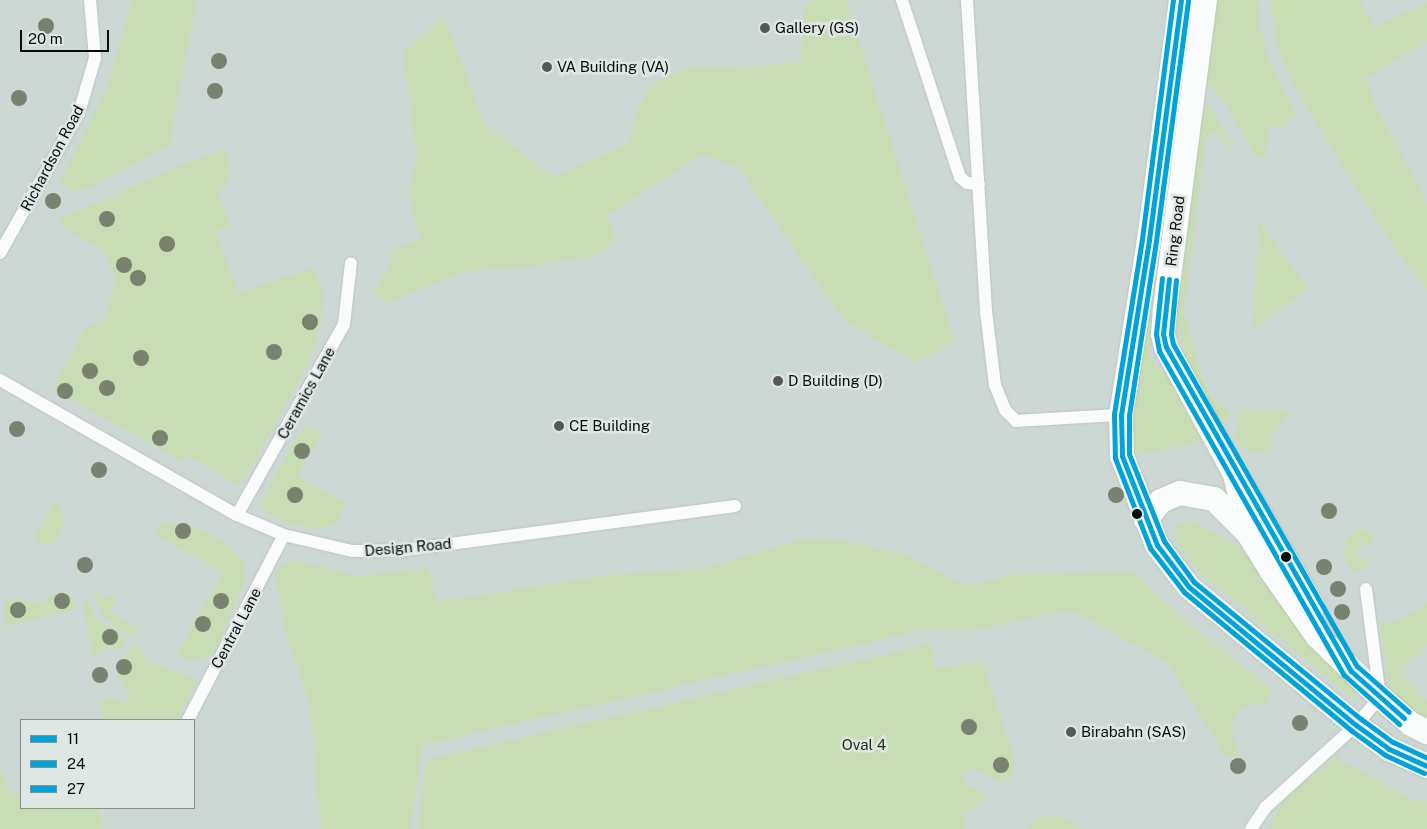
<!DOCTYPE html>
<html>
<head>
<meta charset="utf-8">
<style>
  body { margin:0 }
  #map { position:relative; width:1427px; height:829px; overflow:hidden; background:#e1e5e3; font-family:"Public Sans",sans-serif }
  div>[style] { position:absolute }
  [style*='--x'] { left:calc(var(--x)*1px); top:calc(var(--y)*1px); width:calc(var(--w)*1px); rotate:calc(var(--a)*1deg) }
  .built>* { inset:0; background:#cdd8d5 }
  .green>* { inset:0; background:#c8ddb3 }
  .roads { filter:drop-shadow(0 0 1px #c0c3c2) drop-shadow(0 0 1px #c0c3c2) }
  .lane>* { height:12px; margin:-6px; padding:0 6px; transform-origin:6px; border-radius:6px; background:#fafbfb }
  .street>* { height:24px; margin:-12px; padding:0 12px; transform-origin:12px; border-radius:12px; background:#fafbfb }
  .bus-1>* { height:5px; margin:-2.5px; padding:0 2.5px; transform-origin:2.5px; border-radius:2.5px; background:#01a4d8 }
  .bus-2>* { height:5px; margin:-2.5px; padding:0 2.5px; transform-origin:2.5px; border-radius:2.5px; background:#01a4d8 }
  .bus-3>* { height:5px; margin:-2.5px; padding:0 2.5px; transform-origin:2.5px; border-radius:2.5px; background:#01a4d8 }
  .trees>* { width:16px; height:16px; margin:-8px; border-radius:50%; background:#78826e }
  .dots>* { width:14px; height:14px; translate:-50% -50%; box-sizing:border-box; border:2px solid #dfe7e4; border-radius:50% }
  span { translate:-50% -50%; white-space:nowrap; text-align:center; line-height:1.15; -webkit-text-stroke:5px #dfe7e4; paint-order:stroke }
  .poi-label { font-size:15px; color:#0a0c0c }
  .left { translate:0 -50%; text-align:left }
  .street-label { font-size:15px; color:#0a0c0c }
  .park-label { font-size:15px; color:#23310e }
  .legend { position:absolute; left:20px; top:719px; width:175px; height:90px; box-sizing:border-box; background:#dfe7e4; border:1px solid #8a8f8e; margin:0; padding:6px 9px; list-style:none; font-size:15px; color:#0a0c0c }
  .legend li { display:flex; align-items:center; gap:10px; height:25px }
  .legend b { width:25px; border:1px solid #8a8f8e }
  .scale { position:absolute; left:20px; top:30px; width:89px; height:22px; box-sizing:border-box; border:2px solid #0a0c0c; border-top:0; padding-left:6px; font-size:15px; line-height:18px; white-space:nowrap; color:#0a0c0c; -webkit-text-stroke:4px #dfe7e4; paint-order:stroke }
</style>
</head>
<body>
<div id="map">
  <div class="built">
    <i style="clip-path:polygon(evenodd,0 0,1427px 0,1427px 829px,0 829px,0 0,21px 720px,194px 720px,194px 808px,21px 808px,21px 720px)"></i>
  </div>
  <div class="green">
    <i style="clip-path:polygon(132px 0,197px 0,169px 145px,94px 186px,72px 192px,60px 181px,107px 88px)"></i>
    <i style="clip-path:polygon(814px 0,846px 0,955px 342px,915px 363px,843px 319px,739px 168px,701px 155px,607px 215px,615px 238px,602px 254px,516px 269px,471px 270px,385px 303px,373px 292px,389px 270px,394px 249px,421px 239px,408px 196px,417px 154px,403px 53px,444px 16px,485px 124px,553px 177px,629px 144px,636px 112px,653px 83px,690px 67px,762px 66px,801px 62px,805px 6px)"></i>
    <i style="clip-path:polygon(1217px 0,1258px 0,1259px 21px,1269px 60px,1297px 115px,1282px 127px,1271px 125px,1264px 158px,1255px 155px,1227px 105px,1206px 81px)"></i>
    <i style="clip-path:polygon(1270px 0,1360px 0,1374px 27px,1427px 3px,1427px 41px,1367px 78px,1372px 98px,1427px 203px,1427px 289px,1401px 257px,1354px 185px,1291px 80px,1276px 42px)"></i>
    <i style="clip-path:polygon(1207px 107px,1212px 110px,1234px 148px,1231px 150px,1215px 130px,1206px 137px,1184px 312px,1201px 375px,1211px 395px,1221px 407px,1230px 411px,1222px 428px,1189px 370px,1176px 318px,1202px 111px)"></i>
    <i style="clip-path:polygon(225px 149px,232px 173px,219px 193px,230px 226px,216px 231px,238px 293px,314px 267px,323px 293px,321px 321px,308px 366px,240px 486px,186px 455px,182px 462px,52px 388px,86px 328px,104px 320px,117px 277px,101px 249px,66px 229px,60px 222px,62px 218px,181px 165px)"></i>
    <i style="clip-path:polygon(1169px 188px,1173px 188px,1149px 356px,1173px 382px,1204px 437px,1193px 444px,1130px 455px,1128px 435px,1154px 243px)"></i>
    <i style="clip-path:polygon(1259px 222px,1308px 288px,1253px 331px)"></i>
    <i style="clip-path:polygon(1271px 409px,1291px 412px,1271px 435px,1271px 454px,1246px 450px,1239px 445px,1236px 439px,1241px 410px)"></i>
    <i style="clip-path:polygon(305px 424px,321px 434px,297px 476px,346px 504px,336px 522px,329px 527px,319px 529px,285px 522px,266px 513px,259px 504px)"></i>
    <i style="clip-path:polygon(55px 500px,65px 520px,55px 541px,50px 545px,41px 544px,34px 539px)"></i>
    <i style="clip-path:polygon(1184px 521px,1196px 523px,1222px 536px,1247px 554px,1358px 688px,1351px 697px,1202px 575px,1175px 541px,1176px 526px)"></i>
    <i style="clip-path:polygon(160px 523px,192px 525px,226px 543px,245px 564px,245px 581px,216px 651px,206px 658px,192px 660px,180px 657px,178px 652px,223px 573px,154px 534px)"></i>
    <i style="clip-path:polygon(1356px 529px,1374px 533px,1371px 546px,1360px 543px,1357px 557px,1373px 561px,1355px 574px,1347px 564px,1344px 552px,1346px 541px)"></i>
    <i style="clip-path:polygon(801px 539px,851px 542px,907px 555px,967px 586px,1010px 575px,1134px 572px,1168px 606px,1273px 691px,1266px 703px,1240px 707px,1231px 728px,1239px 756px,1226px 757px,1167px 662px,1071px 610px,970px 631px,923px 630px,422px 745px,411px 829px,321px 829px,310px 703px,284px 627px,275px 570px,293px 560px,358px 576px,429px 568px,436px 602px,610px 575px,702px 569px)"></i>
    <i style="clip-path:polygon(62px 589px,72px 596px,74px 609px,7px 627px,3px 614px,7px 599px,41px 604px)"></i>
    <i style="clip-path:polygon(96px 592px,104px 597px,112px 596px,116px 600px,110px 612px,137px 628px,136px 632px,131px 636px,104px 618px,94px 595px)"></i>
    <i style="clip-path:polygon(87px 600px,97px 621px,118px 631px,124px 639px,124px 646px,117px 649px,107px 646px,98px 655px,92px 656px,83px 601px)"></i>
    <i style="clip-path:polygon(1427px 603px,1427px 646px,1399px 672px,1427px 701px,1427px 726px,1390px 696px,1380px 624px,1401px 620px)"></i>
    <i style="clip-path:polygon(134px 642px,150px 662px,198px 680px,177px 720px,104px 720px,101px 699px,112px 698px,129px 704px,129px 695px,118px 675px,119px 664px)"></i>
    <i style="clip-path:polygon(931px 644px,936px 669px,982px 661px,1014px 758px,1014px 777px,1003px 784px,973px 768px,965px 774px,964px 783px,984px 793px,983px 804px,963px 813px,966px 829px,418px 829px,426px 760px)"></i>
    <i style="clip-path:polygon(1336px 757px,1413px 800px,1427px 801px,1427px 829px,1268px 829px,1286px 797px)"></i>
    <i style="clip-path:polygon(0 766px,9px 795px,21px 791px,21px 808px,99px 808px,104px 829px,0 829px)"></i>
    <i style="clip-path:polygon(1037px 817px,1065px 817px,1082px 829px,1026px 829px)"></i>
  </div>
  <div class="roads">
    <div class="lane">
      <i style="--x:902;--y:0;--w:186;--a:71.9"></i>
      <i style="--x:960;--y:177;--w:9;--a:41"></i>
      <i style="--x:967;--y:183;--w:12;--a:5"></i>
      <i style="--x:967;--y:0;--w:312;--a:86.5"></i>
      <i style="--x:986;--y:311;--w:75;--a:83.1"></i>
      <i style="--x:995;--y:385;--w:27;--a:68"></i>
      <i style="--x:1005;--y:410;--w:16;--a:45"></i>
      <i style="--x:1016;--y:421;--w:105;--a:-3.3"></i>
      <i style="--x:0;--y:253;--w:161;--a:-60.6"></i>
      <i style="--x:79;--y:113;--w:57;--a:-73.8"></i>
      <i style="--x:95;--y:58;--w:58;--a:-94.9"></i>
      <i style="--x:0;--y:380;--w:273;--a:29.7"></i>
      <i style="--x:237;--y:515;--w:51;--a:23.1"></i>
      <i style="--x:284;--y:535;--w:70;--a:13.2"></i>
      <i style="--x:352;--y:551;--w:53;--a:-1.1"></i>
      <i style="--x:405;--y:550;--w:333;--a:-7.6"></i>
      <i style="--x:237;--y:515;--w:219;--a:-60.7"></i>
      <i style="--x:344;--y:324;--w:61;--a:-83.5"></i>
      <i style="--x:188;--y:720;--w:208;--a:-62.6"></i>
      <i style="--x:1251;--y:829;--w:27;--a:-56"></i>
      <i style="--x:1266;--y:807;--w:122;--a:-42.3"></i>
      <i style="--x:1356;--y:725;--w:37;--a:-49"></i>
      <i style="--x:1380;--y:697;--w:109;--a:-97.4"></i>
    </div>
    <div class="street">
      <i style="--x:1181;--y:0;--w:242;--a:97.6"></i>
      <i style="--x:1149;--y:240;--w:177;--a:99.1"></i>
      <i style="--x:1121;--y:415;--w:41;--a:88.6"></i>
      <i style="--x:1122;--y:456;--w:96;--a:68.5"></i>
      <i style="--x:1157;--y:545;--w:53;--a:52.7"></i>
      <i style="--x:1189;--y:587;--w:217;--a:39.6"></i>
      <i style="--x:1356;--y:725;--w:41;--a:36"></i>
      <i style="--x:1389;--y:749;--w:42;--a:24.1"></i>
      <i style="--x:1205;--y:0;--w:313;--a:97.4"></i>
      <i style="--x:1165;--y:310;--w:24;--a:95"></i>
      <i style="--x:1163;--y:334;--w:13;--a:77"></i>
      <i style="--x:1166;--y:347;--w:145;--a:61.5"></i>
      <i style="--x:1235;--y:474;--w:60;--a:77.6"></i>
      <i style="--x:1248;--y:533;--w:47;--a:58"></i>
      <i style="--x:1273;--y:573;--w:78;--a:54.9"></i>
      <i style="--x:1318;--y:637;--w:86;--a:44.1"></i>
      <i style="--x:1380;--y:697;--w:41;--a:41.1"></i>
      <i style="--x:1411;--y:724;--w:18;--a:27"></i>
      <i style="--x:1245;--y:489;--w:136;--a:60"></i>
      <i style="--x:1146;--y:520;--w:24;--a:-52"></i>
      <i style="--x:1161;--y:501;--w:21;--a:-23"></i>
      <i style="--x:1180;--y:493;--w:35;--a:10"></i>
      <i style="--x:1214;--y:499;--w:47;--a:45"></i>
    </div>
  </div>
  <div class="bus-1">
    <i style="--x:1181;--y:0;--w:242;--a:97.6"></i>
    <i style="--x:1149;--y:240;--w:177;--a:99.1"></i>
    <i style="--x:1121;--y:415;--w:41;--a:88.6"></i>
    <i style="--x:1122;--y:456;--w:96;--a:68.5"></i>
    <i style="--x:1157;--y:545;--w:53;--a:52.7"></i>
    <i style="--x:1189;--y:587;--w:217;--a:39.6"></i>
    <i style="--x:1356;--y:725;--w:41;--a:36"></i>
    <i style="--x:1389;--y:749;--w:42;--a:24.1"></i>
    <i style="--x:1169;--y:279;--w:55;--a:96.2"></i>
    <i style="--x:1163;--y:334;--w:13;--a:77"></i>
    <i style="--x:1166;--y:347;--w:373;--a:60.3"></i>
    <i style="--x:1351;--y:671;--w:71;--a:41.6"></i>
  </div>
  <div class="bus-2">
    <i style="--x:1173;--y:0;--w:241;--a:97.4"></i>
    <i style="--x:1142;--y:239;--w:177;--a:99.1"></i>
    <i style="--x:1114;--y:414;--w:44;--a:88.7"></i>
    <i style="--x:1115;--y:458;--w:97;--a:68.7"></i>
    <i style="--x:1150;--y:548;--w:56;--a:52.3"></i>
    <i style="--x:1184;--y:592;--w:218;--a:39.6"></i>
    <i style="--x:1352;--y:731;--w:41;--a:36"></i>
    <i style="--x:1385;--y:755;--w:43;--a:24.8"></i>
    <i style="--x:1162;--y:278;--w:56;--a:96.1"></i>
    <i style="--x:1156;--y:334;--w:17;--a:80"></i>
    <i style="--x:1159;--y:351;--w:373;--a:60.3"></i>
    <i style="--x:1344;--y:675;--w:74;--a:41.7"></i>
  </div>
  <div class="bus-3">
    <i style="--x:1188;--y:1;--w:242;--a:97.6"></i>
    <i style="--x:1156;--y:241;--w:177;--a:98.8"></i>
    <i style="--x:1129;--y:416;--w:38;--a:90"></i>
    <i style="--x:1129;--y:454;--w:94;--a:68.1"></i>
    <i style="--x:1164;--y:541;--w:51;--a:53.8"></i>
    <i style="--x:1194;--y:582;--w:216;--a:39.4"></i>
    <i style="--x:1361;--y:719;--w:39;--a:36"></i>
    <i style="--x:1393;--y:742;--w:38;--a:25"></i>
    <i style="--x:1176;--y:280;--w:54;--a:95.3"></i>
    <i style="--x:1171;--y:334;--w:10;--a:79"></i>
    <i style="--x:1173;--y:344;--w:371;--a:60.3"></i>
    <i style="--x:1357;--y:666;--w:69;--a:41.5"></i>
  </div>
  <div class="trees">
    <i style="left:46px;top:26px"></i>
    <i style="left:219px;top:61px"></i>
    <i style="left:215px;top:91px"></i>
    <i style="left:19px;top:98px"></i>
    <i style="left:53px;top:201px"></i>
    <i style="left:107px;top:219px"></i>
    <i style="left:167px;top:244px"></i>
    <i style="left:124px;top:265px"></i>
    <i style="left:138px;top:278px"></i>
    <i style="left:310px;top:322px"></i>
    <i style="left:274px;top:352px"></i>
    <i style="left:141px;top:358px"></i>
    <i style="left:90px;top:371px"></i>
    <i style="left:107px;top:388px"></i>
    <i style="left:65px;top:391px"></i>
    <i style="left:17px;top:429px"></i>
    <i style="left:160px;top:438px"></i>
    <i style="left:302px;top:451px"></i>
    <i style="left:99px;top:470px"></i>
    <i style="left:295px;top:495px"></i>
    <i style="left:1116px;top:495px"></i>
    <i style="left:1329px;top:511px"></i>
    <i style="left:183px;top:531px"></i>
    <i style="left:85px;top:565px"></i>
    <i style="left:1324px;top:567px"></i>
    <i style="left:1338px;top:589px"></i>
    <i style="left:62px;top:601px"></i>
    <i style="left:221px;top:601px"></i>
    <i style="left:18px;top:610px"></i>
    <i style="left:1342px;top:612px"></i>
    <i style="left:203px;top:624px"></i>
    <i style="left:110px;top:637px"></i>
    <i style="left:124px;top:667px"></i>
    <i style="left:100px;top:675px"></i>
    <i style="left:1300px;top:723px"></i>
    <i style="left:969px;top:727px"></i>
    <i style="left:1001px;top:765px"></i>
    <i style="left:1238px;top:766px"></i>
  </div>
  <div class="dots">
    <i style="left:765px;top:28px;background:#555857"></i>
    <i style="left:547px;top:67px;background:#555857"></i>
    <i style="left:778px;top:381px;background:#555857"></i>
    <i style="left:559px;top:426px;background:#555857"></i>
    <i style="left:1137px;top:514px;background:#0a0c0c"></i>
    <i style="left:1286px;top:557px;background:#0a0c0c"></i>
    <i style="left:1071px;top:732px;background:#555857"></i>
  </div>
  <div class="poi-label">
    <span class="left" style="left:775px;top:28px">Gallery (GS)</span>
    <span class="left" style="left:557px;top:67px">VA Building (VA)</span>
    <span class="left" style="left:788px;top:381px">D Building (D)</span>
    <span class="left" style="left:569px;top:426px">CE Building</span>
    <span class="left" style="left:1081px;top:732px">Birabahn (SAS)</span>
  </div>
  <div class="street-label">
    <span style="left:52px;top:158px;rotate:-62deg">Richardson Road</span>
    <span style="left:1175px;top:231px;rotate:-83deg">Ring Road</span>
    <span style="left:306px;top:393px;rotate:-61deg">Ceramics Lane</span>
    <span style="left:408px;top:547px;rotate:-5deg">Design Road</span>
    <span style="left:236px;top:628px;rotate:-62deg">Central Lane</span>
  </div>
  <div class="park-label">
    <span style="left:864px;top:745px">Oval 4</span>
  </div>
  <ul class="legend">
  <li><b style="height:6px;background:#01a4d8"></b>11</li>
  <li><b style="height:6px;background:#01a4d8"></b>24</li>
  <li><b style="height:6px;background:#01a4d8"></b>27</li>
  </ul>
  <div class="scale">20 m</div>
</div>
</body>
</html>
